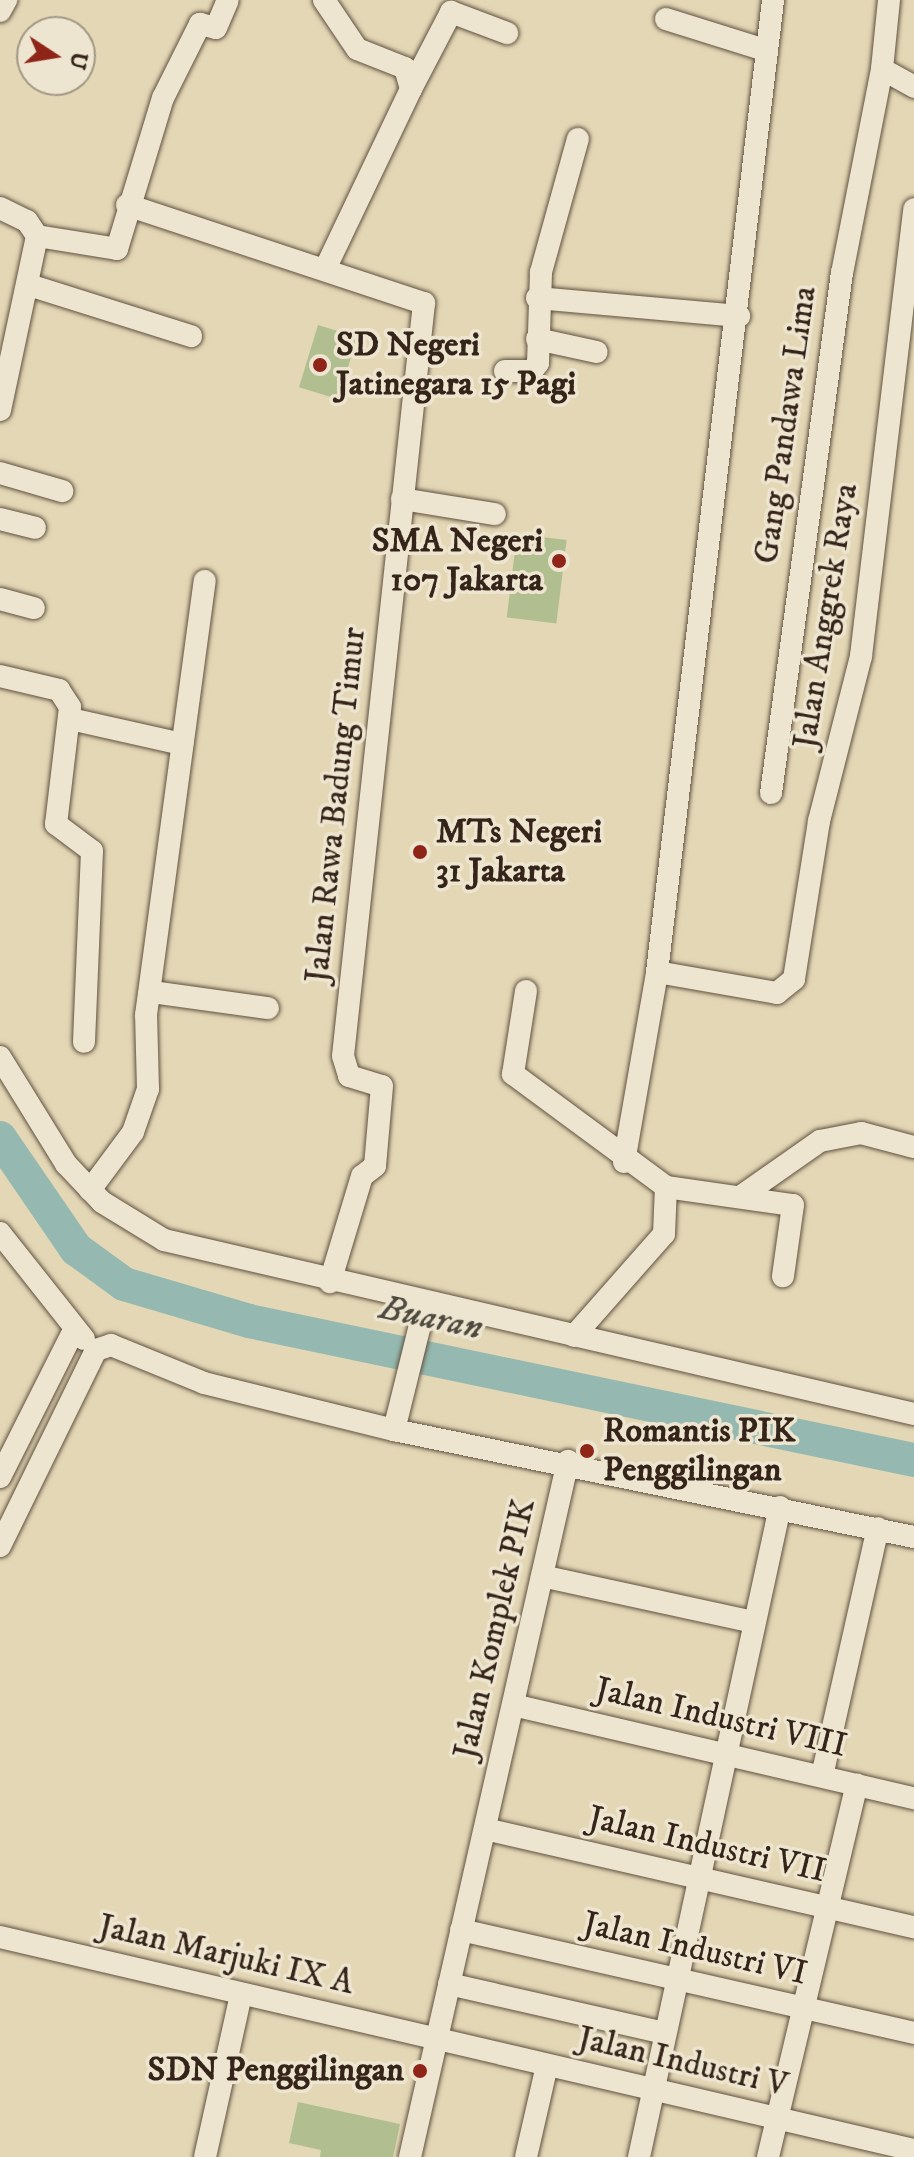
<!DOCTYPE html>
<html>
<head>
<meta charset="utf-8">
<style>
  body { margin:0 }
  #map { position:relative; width:914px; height:2157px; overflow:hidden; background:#e3d7b5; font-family:"IM FELL DW Pica",serif }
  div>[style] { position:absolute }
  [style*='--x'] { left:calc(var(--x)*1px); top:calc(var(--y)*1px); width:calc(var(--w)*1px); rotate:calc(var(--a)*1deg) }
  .green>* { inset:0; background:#b1bf90; transform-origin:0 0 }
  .river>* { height:34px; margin:-17px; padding:0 17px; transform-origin:17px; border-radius:17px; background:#95b9b0 }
  .roads { filter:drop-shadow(0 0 2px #605140) drop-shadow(0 0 2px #605140) }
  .minor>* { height:22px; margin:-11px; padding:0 11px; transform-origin:11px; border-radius:11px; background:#ede5cf }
  .dots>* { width:22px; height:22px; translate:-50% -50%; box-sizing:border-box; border:4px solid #ede5cf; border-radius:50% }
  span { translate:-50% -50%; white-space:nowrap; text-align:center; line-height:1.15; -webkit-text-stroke:7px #ede5cf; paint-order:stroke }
  .poi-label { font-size:34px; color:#352419; font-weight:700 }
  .left { translate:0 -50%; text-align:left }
  .right { translate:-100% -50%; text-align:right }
  .street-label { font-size:34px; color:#352419 }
  .water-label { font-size:36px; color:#4d493f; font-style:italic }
  .north { position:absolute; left:16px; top:16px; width:80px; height:80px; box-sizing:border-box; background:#ede5cf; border:2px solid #a39886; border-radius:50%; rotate:102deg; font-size:22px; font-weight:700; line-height:32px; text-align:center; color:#352419 }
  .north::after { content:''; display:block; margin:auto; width:28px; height:36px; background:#8f2418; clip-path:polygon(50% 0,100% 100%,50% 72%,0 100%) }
</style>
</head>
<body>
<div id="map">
  <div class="green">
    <i style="left:318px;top:325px;width:41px;height:65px;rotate:17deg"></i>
    <i style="left:517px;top:534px;width:50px;height:84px;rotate:7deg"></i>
    <i style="clip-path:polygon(298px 2102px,400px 2124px,393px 2157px,320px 2157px,321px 2150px,289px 2143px)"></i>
  </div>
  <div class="river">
    <i style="--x:0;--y:1138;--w:135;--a:55.6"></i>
    <i style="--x:76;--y:1249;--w:59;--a:36.1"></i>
    <i style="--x:124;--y:1284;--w:130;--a:16.5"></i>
    <i style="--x:249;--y:1321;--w:679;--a:11.81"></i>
  </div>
  <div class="roads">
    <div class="minor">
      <i style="--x:324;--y:0;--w:59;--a:56"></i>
      <i style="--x:357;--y:49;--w:52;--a:21.6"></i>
      <i style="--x:405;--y:68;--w:22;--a:74"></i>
      <i style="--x:411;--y:89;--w:199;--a:115.5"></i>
      <i style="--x:889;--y:0;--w:69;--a:95.8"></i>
      <i style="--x:882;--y:69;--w:37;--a:29"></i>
      <i style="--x:0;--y:11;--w:13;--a:-61"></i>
      <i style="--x:666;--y:19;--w:101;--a:17.4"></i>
      <i style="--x:411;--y:89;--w:87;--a:-62.5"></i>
      <i style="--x:451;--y:12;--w:60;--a:20.6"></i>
      <i style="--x:127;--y:205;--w:313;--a:18.3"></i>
      <i style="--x:424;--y:303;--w:757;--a:96.14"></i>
      <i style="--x:343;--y:1056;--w:21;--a:73"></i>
      <i style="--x:349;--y:1076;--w:34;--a:17"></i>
      <i style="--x:382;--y:1086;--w:80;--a:95"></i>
      <i style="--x:375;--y:1166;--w:16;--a:142"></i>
      <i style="--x:362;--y:1176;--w:111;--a:106.8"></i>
      <i style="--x:0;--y:208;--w:30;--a:26"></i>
      <i style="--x:27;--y:221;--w:18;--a:56"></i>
      <i style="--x:37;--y:236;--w:178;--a:102"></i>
      <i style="--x:37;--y:236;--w:81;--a:9.2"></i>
      <i style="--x:117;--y:249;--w:158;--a:-73.1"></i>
      <i style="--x:163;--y:98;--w:83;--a:-63.4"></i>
      <i style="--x:200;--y:24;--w:16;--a:14"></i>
      <i style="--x:216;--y:28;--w:30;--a:-67"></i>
      <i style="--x:29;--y:285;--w:170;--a:17.5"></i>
      <i style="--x:537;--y:298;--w:203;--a:5.1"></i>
      <i style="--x:537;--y:339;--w:61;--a:12.2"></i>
      <i style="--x:505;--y:371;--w:27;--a:0"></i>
      <i style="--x:532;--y:371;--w:10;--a:-53"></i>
      <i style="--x:538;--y:363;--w:91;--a:-88.1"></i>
      <i style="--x:541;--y:272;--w:138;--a:-74.5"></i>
      <i style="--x:0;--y:473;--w:65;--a:16.2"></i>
      <i style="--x:402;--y:499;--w:94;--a:9.2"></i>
      <i style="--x:0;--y:519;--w:36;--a:14"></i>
      <i style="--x:0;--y:599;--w:35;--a:15"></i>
      <i style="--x:0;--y:676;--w:61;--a:13.3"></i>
      <i style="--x:59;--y:690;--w:20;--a:57"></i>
      <i style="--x:70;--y:707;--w:118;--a:96.8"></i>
      <i style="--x:56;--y:824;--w:45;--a:36.9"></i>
      <i style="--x:92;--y:851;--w:191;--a:92.4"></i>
      <i style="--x:70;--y:719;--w:115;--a:12.6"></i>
      <i style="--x:771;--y:793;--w:525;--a:-82.23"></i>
      <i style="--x:842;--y:273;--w:208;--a:-78.9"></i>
      <i style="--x:657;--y:972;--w:122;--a:9.9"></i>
      <i style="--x:777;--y:993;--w:22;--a:-39"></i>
      <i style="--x:794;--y:979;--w:160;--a:-81"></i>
      <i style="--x:819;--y:821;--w:170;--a:-75.7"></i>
      <i style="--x:861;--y:656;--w:450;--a:-83.2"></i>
      <i style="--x:526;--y:991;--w:84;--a:98.9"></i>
      <i style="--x:513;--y:1074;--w:190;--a:36.4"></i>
      <i style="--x:666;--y:1187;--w:128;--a:8.1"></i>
      <i style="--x:793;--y:1205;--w:72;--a:98"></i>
      <i style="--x:152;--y:992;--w:117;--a:7.9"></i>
      <i style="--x:0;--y:1057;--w:126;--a:58.3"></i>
      <i style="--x:66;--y:1164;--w:52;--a:46.5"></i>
      <i style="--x:102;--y:1202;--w:73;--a:31.5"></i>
      <i style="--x:164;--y:1240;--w:770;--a:13.06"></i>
      <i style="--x:624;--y:1162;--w:193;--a:-80.1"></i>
      <i style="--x:657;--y:972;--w:979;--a:-83.19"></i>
      <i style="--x:90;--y:1190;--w:72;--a:-53.4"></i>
      <i style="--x:133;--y:1132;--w:46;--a:-70.8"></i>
      <i style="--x:148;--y:1089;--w:74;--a:-91.5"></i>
      <i style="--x:146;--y:1015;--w:438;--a:-82.3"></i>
      <i style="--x:740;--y:1197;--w:98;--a:-35"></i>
      <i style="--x:820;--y:1141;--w:42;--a:-11"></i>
      <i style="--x:861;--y:1133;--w:55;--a:14.8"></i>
      <i style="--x:0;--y:1233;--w:135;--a:51.6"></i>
      <i style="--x:574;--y:1336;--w:136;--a:-48.6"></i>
      <i style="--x:664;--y:1234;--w:47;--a:-87.6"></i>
      <i style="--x:394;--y:1430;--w:129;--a:-76.1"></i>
      <i style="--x:0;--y:1477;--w:165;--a:-63.3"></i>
      <i style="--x:0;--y:1546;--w:218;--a:-63.9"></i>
      <i style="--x:96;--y:1350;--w:16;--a:-18"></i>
      <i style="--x:111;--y:1345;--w:100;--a:22.2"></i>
      <i style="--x:204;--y:1383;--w:196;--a:13.9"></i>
      <i style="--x:394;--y:1430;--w:531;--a:11.63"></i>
      <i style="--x:542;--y:1576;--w:216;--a:12.3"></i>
      <i style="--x:513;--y:1705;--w:412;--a:13.1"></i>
      <i style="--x:822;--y:1776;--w:254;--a:-77.3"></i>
      <i style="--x:485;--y:1829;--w:440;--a:12.9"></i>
      <i style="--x:461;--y:1930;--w:465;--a:12.8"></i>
      <i style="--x:0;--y:1937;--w:938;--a:13.12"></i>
      <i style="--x:449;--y:1984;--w:221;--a:12.8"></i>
      <i style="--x:205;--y:2157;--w:167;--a:-77.5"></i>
      <i style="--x:410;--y:2157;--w:714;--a:-77.21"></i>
      <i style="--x:526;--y:2157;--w:94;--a:-77.1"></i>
      <i style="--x:639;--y:2157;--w:665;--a:-77.76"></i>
      <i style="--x:768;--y:2157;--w:383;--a:-76.6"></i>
    </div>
  </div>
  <div class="dots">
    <i style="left:320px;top:365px;background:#8f2418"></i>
    <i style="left:559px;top:561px;background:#8f2418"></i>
    <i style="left:420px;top:852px;background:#8f2418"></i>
    <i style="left:587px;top:1451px;background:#8f2418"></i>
    <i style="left:420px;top:2071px;background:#8f2418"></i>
  </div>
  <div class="poi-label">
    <span class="left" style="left:336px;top:365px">SD Negeri<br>Jatinegara 15 Pagi</span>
    <span class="right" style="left:543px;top:561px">SMA Negeri<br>107 Jakarta</span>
    <span class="left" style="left:436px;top:852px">MTs Negeri<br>31 Jakarta</span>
    <span class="left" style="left:603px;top:1451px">Romantis PIK<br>Penggilingan</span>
    <span class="right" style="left:404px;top:2071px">SDN Penggilingan</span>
  </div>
  <div class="street-label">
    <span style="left:786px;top:425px;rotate:-82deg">Gang Pandawa Lima</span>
    <span style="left:826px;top:616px;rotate:-81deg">Jalan Anggrek Raya</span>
    <span style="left:336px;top:805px;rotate:-84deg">Jalan Rawa Badung Timur</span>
    <span style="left:495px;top:1629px;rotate:-77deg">Jalan Komplek PIK</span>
    <span style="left:721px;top:1718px;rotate:13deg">Jalan Industri VIII</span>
    <span style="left:707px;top:1845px;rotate:13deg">Jalan Industri VII</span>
    <span style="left:695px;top:1949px;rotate:13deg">Jalan Industri VI</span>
    <span style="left:226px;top:1955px;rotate:13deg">Jalan Marjuki IX A</span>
    <span style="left:683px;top:2062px;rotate:13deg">Jalan Industri V</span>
  </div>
  <div class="water-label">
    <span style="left:431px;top:1318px;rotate:12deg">Buaran</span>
  </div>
  <div class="north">U</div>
</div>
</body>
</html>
